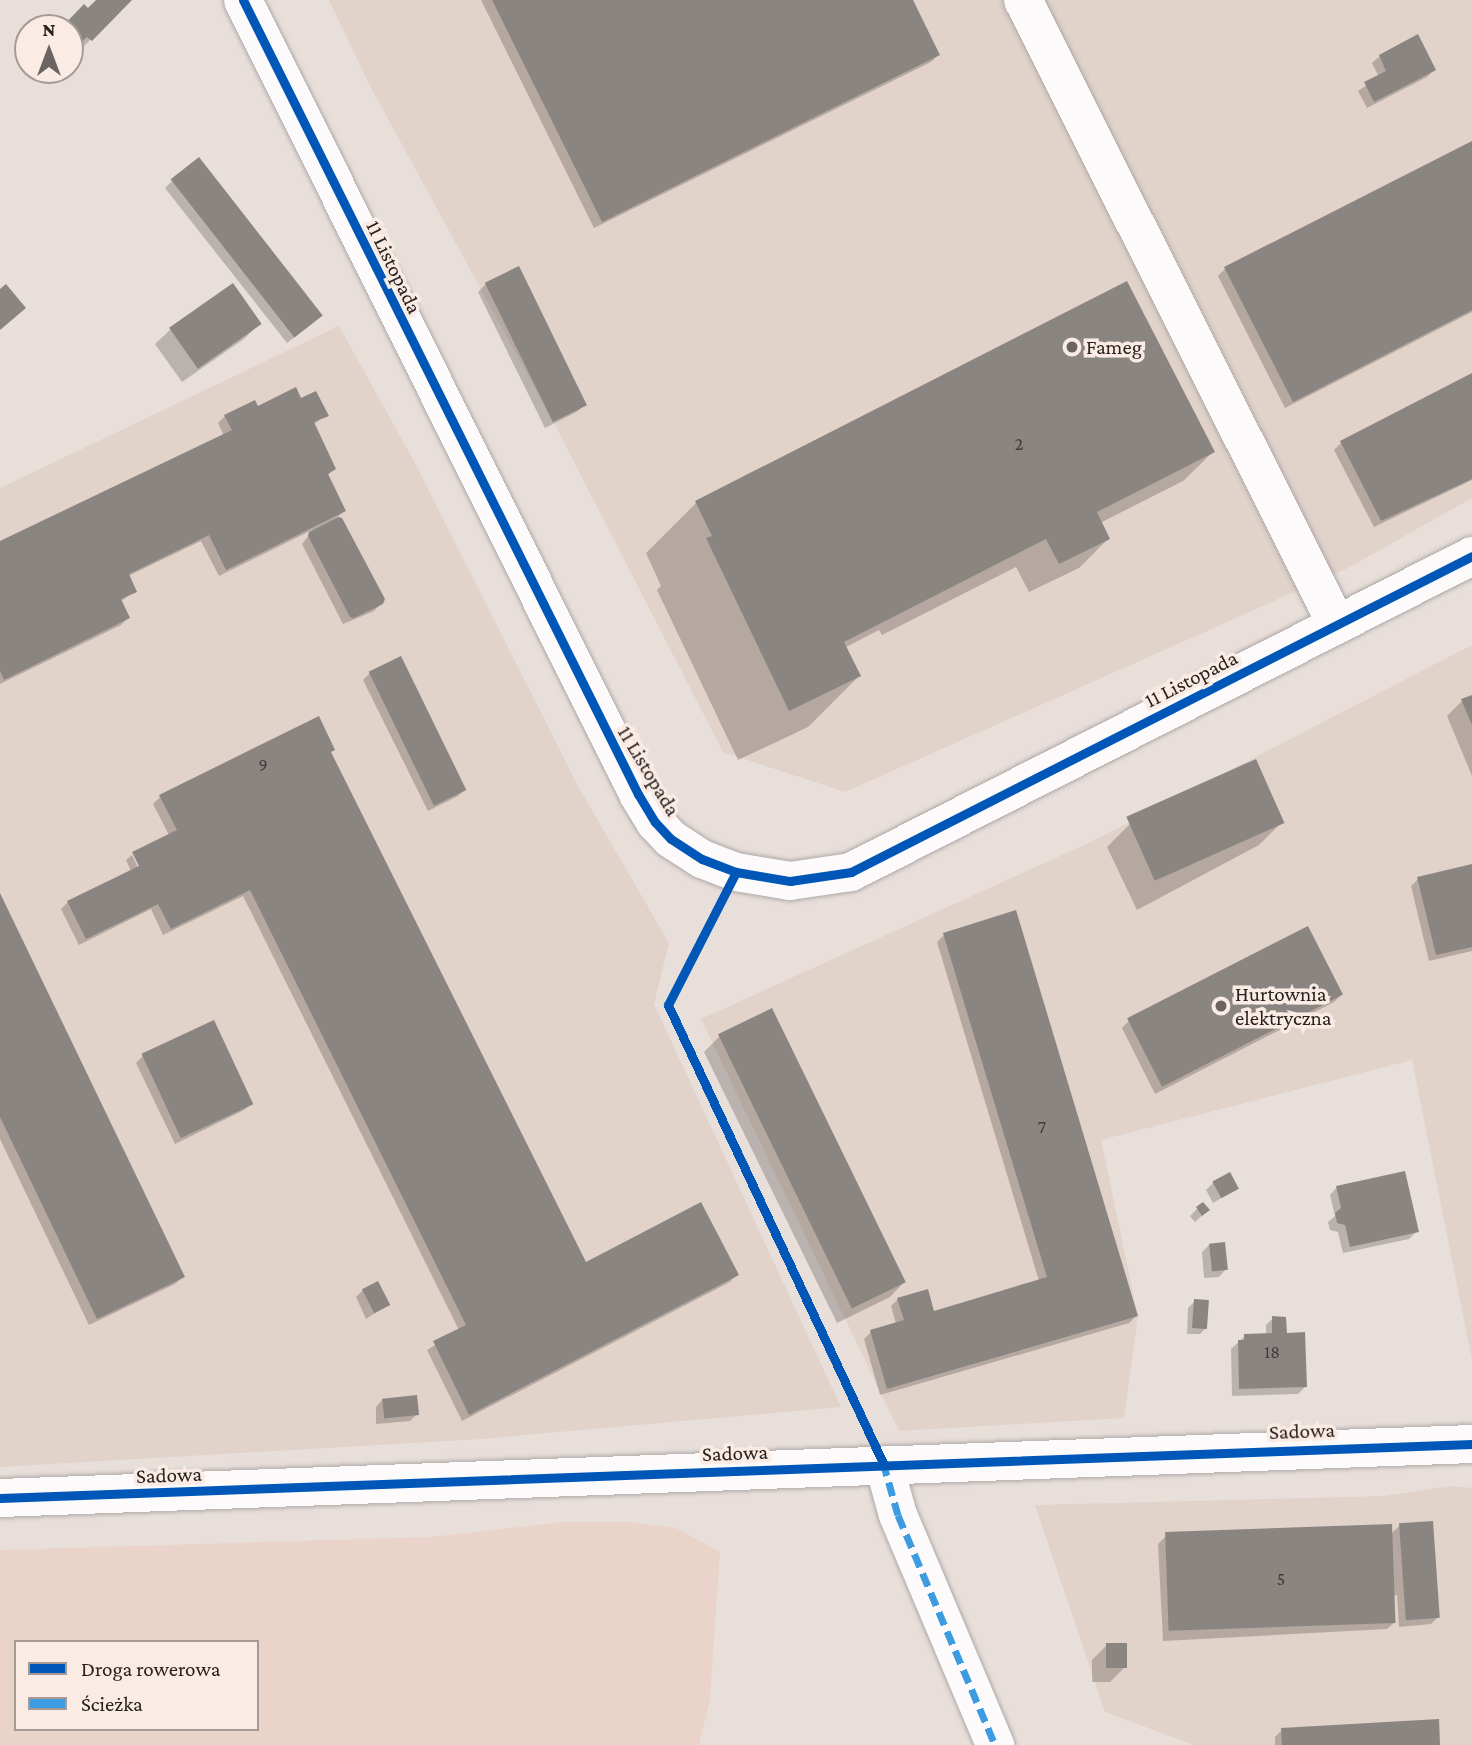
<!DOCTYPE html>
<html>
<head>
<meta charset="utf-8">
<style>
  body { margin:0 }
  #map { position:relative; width:1472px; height:1745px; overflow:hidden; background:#e8dfdb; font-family:"Crimson Pro",serif }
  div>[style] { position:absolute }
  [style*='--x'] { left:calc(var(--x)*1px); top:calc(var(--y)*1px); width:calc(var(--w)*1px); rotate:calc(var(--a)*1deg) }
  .built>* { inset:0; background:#e1d2ca }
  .green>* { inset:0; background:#ead4c9 }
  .shadow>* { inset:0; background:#0003 }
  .building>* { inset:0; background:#8b8582; transform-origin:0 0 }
  .roads { filter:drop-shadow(0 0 2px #afa9a6) drop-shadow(0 0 2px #afa9a6) }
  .minor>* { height:38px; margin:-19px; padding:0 19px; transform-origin:19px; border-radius:19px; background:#fcfafa }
  .quiet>* { height:7px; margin-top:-3.5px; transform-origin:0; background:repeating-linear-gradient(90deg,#3d9be0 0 14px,transparent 0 21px) }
  .cycleway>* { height:9px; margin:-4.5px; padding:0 4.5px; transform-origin:4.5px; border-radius:4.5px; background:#0057b8 }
  .dots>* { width:19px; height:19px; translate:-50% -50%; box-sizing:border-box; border:4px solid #faebe4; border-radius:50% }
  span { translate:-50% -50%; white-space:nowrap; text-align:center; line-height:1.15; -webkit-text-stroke:7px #faebe4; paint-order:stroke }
  .number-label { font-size:18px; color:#403a38 }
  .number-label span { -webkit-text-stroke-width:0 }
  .street-label { font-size:21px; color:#27211f }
  .poi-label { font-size:21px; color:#27211f }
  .left { translate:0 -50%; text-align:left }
  .legend { position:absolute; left:14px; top:1640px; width:245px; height:91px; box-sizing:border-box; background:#faebe4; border:2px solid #a69a95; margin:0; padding:9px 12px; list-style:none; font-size:21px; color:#27211f }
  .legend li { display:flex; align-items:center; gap:14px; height:35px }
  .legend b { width:35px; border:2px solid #a69a95 }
  .north { position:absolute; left:14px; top:14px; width:70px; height:70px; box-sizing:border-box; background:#faebe4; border:2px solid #a69a95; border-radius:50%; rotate:0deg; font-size:19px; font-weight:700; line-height:28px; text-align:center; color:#27211f }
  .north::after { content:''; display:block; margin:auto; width:24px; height:32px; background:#6b6461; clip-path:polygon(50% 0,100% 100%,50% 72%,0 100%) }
</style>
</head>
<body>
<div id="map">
  <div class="built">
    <i style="clip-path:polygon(329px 0,1472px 0,1472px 498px,1346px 569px,845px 792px,723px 752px,555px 425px,369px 84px)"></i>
    <i style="clip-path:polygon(339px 326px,415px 463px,579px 788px,669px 943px,654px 1004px,841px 1407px,481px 1439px,0 1467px,0 488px)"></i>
    <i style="clip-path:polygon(1472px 645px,1472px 1360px,1412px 1060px,1101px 1140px,1138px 1316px,1124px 1418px,899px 1431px,701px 1019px,1095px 840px)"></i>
    <i style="clip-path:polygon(1451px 1486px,1472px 1488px,1472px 1745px,1194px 1745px,1105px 1712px,1035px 1505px,1385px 1496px)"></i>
  </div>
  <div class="green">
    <i style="clip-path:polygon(evenodd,563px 1522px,630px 1522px,676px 1528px,720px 1552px,710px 1700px,699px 1745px,0 1745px,0 1550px,430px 1537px,563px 1522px,16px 1642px,257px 1642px,257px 1729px,16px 1729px,16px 1642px)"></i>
  </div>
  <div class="shadow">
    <i style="clip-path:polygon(98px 0,129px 1px,83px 47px,78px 43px,70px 51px,70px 28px,63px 28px)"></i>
    <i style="clip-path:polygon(481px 0,911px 0,938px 55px,931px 62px,594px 228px)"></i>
    <i style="clip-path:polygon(1380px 56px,1434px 70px,1427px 77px,1367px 108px,1358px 91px,1379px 77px,1372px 63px)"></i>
    <i style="clip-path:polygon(1472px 143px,1472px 312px,1285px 408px,1218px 276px,1225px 269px)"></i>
    <i style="clip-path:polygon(172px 181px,314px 322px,287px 343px,165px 188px)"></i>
    <i style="clip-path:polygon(518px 268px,585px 404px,578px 411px,545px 428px,478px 292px,486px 284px)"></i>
    <i style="clip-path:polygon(259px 324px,244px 339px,182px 382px,155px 344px,171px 329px)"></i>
    <i style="clip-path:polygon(1472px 375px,1472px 480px,1374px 527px,1334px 450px,1341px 443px)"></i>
    <i style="clip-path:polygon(300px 400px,326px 415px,313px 425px,334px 468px,327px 476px,344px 510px,337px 518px,341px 520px,382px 603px,374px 611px,343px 624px,302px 544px,314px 529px,219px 576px,201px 541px,128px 576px,135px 591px,120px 602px,128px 618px,121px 625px,0 684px,0 544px,224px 436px,218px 423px,225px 416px)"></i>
    <i style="clip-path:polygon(1213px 452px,1183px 481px,1100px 523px,1108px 539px,1079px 568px,1029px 592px,1016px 567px,882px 635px,879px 630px,844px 648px,859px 676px,808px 727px,738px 760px,657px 590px,661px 586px,646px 553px,696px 503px)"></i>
    <i style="clip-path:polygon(370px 673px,465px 789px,458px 796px,428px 811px,363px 680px)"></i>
    <i style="clip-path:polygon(1472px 697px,1472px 776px,1447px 716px,1462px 701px)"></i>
    <i style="clip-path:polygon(330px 753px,586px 1264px,737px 1274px,730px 1282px,462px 1421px,427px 1350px,459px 1330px,243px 896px,163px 935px,151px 909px,79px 945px,61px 909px,68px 902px,131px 871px,126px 860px,132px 855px,141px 874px,169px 835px,153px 804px,160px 797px)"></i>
    <i style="clip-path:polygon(1282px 822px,1259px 845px,1137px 910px,1107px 847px,1130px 824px)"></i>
    <i style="clip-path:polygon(1472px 866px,1472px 951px,1429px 961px,1411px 886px,1418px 879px)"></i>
    <i style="clip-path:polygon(0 897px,183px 1277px,175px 1284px,89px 1325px,0 1139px)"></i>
    <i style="clip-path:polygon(944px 935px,1136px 1316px,1129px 1323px,880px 1395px,864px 1339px,871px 1332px,896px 1324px,891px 1306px,898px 1299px,933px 1313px,1039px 1281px,937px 942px)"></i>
    <i style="clip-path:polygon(1341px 995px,1334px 1002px,1155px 1094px,1122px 1028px,1129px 1021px)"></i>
    <i style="clip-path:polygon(771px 1011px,905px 1281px,890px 1297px,837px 1323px,704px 1052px,719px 1037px)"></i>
    <i style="clip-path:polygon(143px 1056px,252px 1103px,244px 1110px,175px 1144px,136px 1063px)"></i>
    <i style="clip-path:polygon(1214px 1182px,1236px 1189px,1213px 1203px,1206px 1190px)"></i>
    <i style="clip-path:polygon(1337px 1187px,1417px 1231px,1409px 1239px,1343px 1253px,1338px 1232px,1330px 1230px,1328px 1222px,1335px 1216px,1330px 1195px)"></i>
    <i style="clip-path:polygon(1197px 1209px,1208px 1210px,1195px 1222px,1190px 1216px)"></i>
    <i style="clip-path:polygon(1209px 1245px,1226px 1269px,1219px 1277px,1204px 1278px,1202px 1252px)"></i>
    <i style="clip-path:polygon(363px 1290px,388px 1305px,366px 1319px,356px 1297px)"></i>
    <i style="clip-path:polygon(1195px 1301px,1207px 1327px,1200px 1334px,1187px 1334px,1188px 1308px)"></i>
    <i style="clip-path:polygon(1273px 1318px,1285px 1335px,1305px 1387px,1298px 1394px,1232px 1396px,1231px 1349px,1245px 1336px,1266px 1335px,1266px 1325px)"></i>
    <i style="clip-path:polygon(383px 1399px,417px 1414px,410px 1421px,376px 1424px,376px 1407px)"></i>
    <i style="clip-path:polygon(1399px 1526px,1438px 1617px,1431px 1624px,1399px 1627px,1397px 1595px,1393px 1596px,1395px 1622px,1387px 1629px,1163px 1641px,1158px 1544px,1165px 1537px,1390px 1535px)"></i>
    <i style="clip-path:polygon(1107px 1645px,1125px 1667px,1110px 1682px,1092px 1682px,1092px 1660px)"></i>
    <i style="clip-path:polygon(1282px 1730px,1438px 1745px,1275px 1745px,1275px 1737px)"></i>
  </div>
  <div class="building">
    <i style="clip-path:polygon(96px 0,132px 0,92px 41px,87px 37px,72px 51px,70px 28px,61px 28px,84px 4px,88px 8px)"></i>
    <i style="clip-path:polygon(492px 0,913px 0,940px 55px,602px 222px)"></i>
    <i style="clip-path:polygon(1418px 34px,1436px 70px,1374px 102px,1364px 82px,1386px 71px,1379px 55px)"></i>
    <i style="clip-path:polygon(1472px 141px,1472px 310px,1293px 402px,1224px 267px)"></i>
    <i style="left:199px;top:157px;width:201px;height:36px;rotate:52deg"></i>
    <i style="left:519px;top:266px;width:155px;height:38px;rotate:64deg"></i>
    <i style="clip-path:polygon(1127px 281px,1215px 452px,1097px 512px,1110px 539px,1059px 564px,1046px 539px,844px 642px,861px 676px,789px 711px,706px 538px,712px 536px,695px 501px)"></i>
    <i style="left:233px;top:283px;width:50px;height:78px;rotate:55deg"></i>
    <i style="clip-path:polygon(6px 284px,26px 308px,0 330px,0 289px)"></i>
    <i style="clip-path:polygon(1472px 373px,1472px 479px,1381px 521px,1340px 441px)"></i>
    <i style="clip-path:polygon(296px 387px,301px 398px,316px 391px,329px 416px,314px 422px,336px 469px,328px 474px,346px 511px,226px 570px,209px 535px,129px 574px,137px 592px,121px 599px,130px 618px,4px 680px,0 671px,0 541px,232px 430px,224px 415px,255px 400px,258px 406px)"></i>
    <i style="clip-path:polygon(339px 517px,342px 518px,385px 599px,383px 604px,354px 618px,350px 617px,308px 536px,309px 532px)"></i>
    <i style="left:401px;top:656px;width:149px;height:36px;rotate:64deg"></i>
    <i style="clip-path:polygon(1472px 695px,1472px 725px,1461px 699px)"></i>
    <i style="clip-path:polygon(319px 716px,335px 750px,331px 752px,586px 1262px,701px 1202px,739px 1275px,469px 1415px,433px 1341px,466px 1325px,250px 890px,171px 929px,158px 904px,86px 939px,67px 901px,139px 866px,132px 852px,177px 830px,159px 795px)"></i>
    <i style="left:1256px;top:759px;width:70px;height:142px;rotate:66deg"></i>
    <i style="clip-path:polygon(1472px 864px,1472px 947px,1436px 955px,1417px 877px)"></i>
    <i style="clip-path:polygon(0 893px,185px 1277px,97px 1319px,0 1117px)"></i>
    <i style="clip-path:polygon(1016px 910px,1138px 1316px,887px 1389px,870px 1330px,904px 1320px,897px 1298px,928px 1289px,934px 1311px,1047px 1277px,943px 933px)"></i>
    <i style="left:1308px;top:926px;width:77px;height:203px;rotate:63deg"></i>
    <i style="left:772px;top:1008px;width:305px;height:60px;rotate:64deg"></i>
    <i style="left:214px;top:1020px;width:93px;height:80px;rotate:65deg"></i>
    <i style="clip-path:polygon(1405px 1171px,1419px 1232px,1350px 1247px,1345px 1225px,1337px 1223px,1335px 1213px,1341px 1208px,1336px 1186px)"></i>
    <i style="left:1230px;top:1172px;width:19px;height:20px;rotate:62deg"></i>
    <i style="clip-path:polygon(1203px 1202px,1210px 1210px,1202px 1216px,1196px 1207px)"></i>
    <i style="left:1225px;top:1242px;width:28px;height:16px;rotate:84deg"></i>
    <i style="left:378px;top:1281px;width:27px;height:18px;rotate:63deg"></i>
    <i style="left:1194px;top:1299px;width:15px;height:29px;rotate:4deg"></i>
    <i style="clip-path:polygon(1272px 1316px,1286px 1317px,1287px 1333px,1305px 1332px,1307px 1387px,1239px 1389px,1238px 1340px,1244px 1340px,1244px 1334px,1272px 1333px)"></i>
    <i style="left:417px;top:1395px;width:20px;height:35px;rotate:84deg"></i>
    <i style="left:1433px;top:1521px;width:97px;height:34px;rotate:86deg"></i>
    <i style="left:1392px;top:1524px;width:99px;height:227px;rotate:88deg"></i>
    <i style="left:1106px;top:1643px;width:21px;height:25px"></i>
    <i style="clip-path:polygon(1439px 1719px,1440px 1745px,1282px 1745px,1281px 1728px)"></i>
  </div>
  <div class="roads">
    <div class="minor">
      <i style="--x:243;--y:0;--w:887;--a:63.55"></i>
      <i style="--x:638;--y:794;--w:33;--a:59"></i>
      <i style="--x:655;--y:822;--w:23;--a:47"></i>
      <i style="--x:671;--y:839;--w:37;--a:33"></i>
      <i style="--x:702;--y:859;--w:36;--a:21"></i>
      <i style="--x:736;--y:872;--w:55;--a:9.5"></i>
      <i style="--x:790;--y:881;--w:62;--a:-8.4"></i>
      <i style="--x:851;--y:872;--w:697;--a:-26.97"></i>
      <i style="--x:1023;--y:0;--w:699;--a:63.33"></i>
      <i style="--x:884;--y:1465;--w:52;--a:74.4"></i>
      <i style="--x:898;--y:1515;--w:250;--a:67.1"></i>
      <i style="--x:0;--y:1498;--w:1473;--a:-2.1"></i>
    </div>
  </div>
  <div class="quiet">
    <i style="--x:883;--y:1462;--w:55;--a:74.2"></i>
    <i style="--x:898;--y:1515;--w:250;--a:67.1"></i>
  </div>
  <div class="cycleway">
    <i style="--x:243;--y:0;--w:887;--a:63.55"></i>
    <i style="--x:638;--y:794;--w:33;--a:59"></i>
    <i style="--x:655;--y:822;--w:23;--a:47"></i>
    <i style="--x:671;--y:839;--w:37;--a:33"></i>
    <i style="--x:702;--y:859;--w:36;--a:21"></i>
    <i style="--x:736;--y:872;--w:55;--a:9.5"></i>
    <i style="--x:790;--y:881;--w:62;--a:-8.4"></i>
    <i style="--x:851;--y:872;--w:697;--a:-26.97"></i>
    <i style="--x:736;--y:872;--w:149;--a:117.1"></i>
    <i style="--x:668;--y:1005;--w:508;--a:64.85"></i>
    <i style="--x:0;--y:1498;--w:1473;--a:-2.1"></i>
  </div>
  <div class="dots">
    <i style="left:1072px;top:347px;background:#6b6461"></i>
    <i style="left:1221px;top:1006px;background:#6b6461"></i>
  </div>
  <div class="number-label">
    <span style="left:1019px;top:444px">2</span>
    <span style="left:263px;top:765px">9</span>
    <span style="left:1042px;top:1127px">7</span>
    <span style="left:1272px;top:1352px">18</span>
    <span style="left:1281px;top:1579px">5</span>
  </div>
  <div class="street-label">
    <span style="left:394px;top:267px;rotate:64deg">11 Listopada</span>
    <span style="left:1191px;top:679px;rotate:-27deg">11 Listopada</span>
    <span style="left:649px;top:771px;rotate:59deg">11 Listopada</span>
    <span style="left:1302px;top:1431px;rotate:-2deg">Sadowa</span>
    <span style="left:735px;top:1453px;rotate:-2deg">Sadowa</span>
    <span style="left:169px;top:1475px;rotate:-2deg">Sadowa</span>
  </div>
  <div class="poi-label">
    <span class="left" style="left:1086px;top:347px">Fameg</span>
    <span class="left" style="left:1235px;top:1006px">Hurtownia<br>elektryczna</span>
  </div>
  <ul class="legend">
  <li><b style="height:9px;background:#0057b8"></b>Droga rowerowa</li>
  <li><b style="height:9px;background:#3d9be0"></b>Ścieżka</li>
  </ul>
  <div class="north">N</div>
</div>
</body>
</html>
